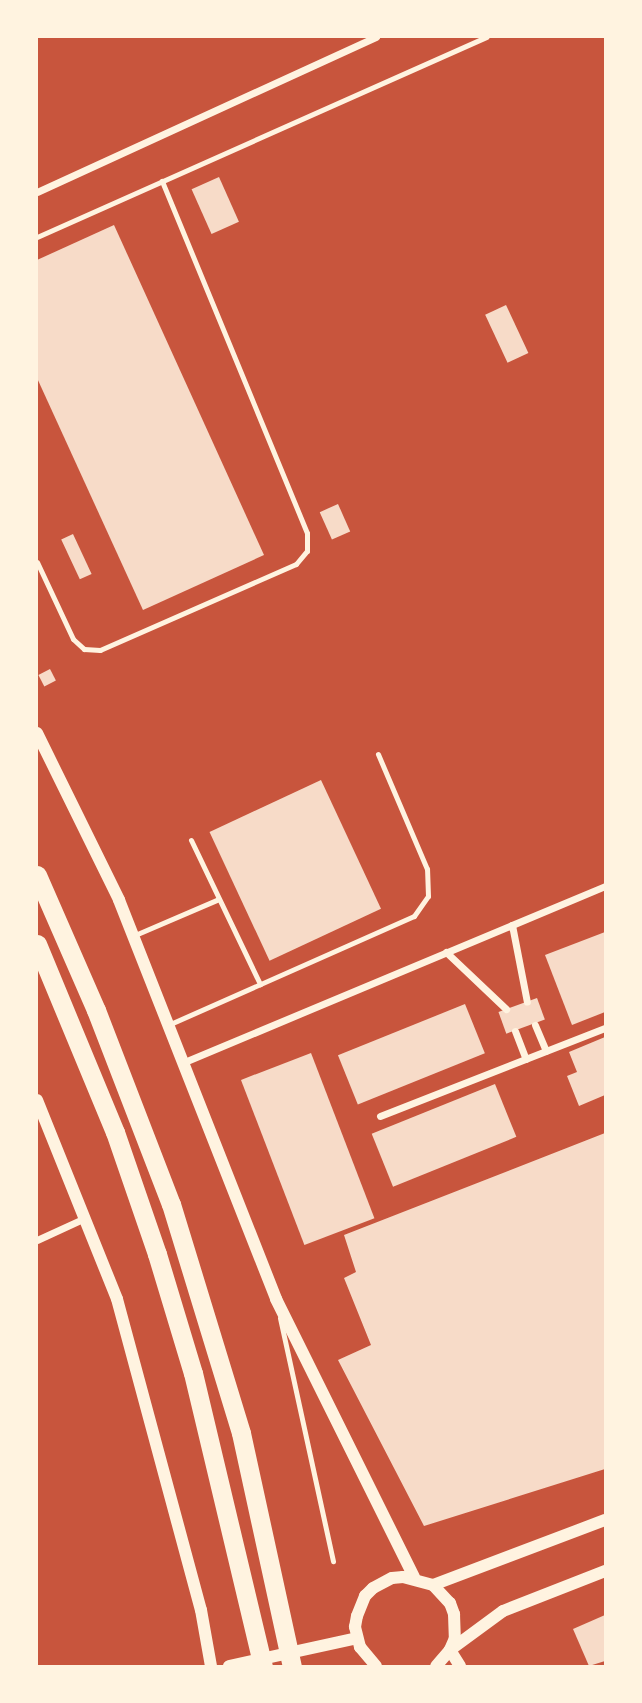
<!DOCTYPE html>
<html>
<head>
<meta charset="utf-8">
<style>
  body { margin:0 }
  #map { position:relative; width:642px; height:1703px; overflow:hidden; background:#c8553d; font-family:"Alegreya Sans",sans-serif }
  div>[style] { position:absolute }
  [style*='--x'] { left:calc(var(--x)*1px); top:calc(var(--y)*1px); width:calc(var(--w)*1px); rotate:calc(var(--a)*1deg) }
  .building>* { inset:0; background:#f7dbc8; transform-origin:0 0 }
  .service>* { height:5px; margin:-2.5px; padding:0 2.5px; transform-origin:2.5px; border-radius:2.5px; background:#fff3e0 }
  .minor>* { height:7px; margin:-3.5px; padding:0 3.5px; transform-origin:3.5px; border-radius:3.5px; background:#fff3e0 }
  .tertiary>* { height:12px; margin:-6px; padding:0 6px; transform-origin:6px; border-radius:6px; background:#fff3e0 }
  .motorway>* { height:19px; margin:-9.5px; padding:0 9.5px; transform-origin:9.5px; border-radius:9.5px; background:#fff3e0 }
  span { translate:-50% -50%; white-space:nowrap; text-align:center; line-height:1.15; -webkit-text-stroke:7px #fff3e0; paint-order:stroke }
  .frame { position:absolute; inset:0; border:38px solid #fff3e0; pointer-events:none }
</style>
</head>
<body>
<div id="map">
  <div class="building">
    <i style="left:219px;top:177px;width:49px;height:30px;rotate:66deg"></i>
    <i style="clip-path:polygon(114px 225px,264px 555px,143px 610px,37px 378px,37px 260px)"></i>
    <i style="left:506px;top:305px;width:53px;height:23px;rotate:65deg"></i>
    <i style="left:338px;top:504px;width:30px;height:20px;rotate:66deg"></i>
    <i style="left:73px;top:534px;width:44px;height:13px;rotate:65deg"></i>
    <i style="left:50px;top:669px;width:13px;height:13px;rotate:63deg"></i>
    <i style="left:321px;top:780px;width:142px;height:123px;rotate:65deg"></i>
    <i style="clip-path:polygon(605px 932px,605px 1012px,572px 1025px,545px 955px)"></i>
    <i style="left:537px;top:998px;width:23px;height:41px;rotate:70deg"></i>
    <i style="left:465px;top:1004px;width:53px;height:137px;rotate:68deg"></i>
    <i style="clip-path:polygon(605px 1037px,605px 1095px,579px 1106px,567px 1076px,577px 1072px,569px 1052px)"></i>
    <i style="left:311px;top:1053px;width:177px;height:75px;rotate:69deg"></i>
    <i style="left:495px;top:1084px;width:57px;height:133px;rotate:68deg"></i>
    <i style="clip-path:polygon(605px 1133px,605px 1469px,424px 1526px,338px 1360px,371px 1345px,344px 1278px,356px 1272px,344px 1235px)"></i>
    <i style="clip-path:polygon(605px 1615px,605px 1661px,589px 1666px,573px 1629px)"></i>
  </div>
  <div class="service">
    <i style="--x:37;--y:237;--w:492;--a:-24"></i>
    <i style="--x:37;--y:562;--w:85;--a:64.9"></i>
    <i style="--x:73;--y:639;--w:15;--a:42"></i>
    <i style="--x:84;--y:649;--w:16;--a:4"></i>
    <i style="--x:100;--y:650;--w:214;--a:-23.7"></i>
    <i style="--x:296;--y:564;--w:17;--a:-50"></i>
    <i style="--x:307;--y:551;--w:18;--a:-90"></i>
    <i style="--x:307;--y:533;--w:381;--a:-112.4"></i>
    <i style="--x:191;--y:840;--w:160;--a:64.4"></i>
    <i style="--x:135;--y:935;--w:91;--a:-23.2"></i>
    <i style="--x:168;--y:1025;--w:269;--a:-23.9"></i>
    <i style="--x:414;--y:916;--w:24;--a:-55"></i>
    <i style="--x:428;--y:896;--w:27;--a:-92"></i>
    <i style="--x:427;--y:869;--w:125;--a:-113.1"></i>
    <i style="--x:280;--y:1318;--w:249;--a:77.7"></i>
  </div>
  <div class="minor">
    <i style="--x:37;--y:192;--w:373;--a:-24.6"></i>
    <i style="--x:512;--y:925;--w:78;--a:79"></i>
    <i style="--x:446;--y:952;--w:83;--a:43.5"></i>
    <i style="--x:535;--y:1025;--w:28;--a:67"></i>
    <i style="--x:515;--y:1031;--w:30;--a:69"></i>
    <i style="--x:182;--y:1063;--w:459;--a:-22.7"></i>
    <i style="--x:380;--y:1116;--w:242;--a:-21.4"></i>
    <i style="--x:37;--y:1240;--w:53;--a:-24.6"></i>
  </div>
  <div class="tertiary">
    <i style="--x:37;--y:733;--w:186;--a:63.8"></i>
    <i style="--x:119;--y:900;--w:429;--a:68.5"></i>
    <i style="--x:276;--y:1299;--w:310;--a:63.6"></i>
    <i style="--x:37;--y:1100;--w:214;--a:68.1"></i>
    <i style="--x:117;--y:1299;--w:322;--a:74.9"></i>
    <i style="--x:201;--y:1610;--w:57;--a:79.9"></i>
    <i style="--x:433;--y:1585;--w:184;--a:-20.7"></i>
    <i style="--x:229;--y:1666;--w:131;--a:-12.3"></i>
    <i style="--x:376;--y:1666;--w:25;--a:-130"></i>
    <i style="--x:360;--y:1647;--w:21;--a:-104"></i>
    <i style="--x:355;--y:1627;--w:11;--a:-80"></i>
    <i style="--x:357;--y:1616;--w:22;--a:-68"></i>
    <i style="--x:365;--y:1596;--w:11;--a:-45"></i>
    <i style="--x:373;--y:1588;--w:21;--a:-28"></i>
    <i style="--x:392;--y:1578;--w:11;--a:-5"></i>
    <i style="--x:403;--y:1577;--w:31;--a:15"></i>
    <i style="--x:433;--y:1585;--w:25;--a:47"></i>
    <i style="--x:450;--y:1603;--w:12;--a:70"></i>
    <i style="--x:454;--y:1614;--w:24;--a:88"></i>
    <i style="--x:455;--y:1638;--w:13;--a:113"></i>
    <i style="--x:450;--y:1650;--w:21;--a:131"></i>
    <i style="--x:460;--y:1666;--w:19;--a:-122"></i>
    <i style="--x:450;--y:1650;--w:66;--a:-36.3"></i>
    <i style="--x:503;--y:1611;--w:110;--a:-21.4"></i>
  </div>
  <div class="motorway">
    <i style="--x:37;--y:875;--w:147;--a:66.4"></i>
    <i style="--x:96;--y:1010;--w:208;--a:68.9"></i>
    <i style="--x:171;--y:1204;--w:239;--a:73"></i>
    <i style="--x:241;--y:1433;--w:239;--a:77.7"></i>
    <i style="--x:37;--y:944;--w:204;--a:67.5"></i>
    <i style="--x:115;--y:1132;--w:129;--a:71"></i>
    <i style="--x:157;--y:1254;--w:124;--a:73.2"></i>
    <i style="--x:193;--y:1373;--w:301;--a:76.6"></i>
  </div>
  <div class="frame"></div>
</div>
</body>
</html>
